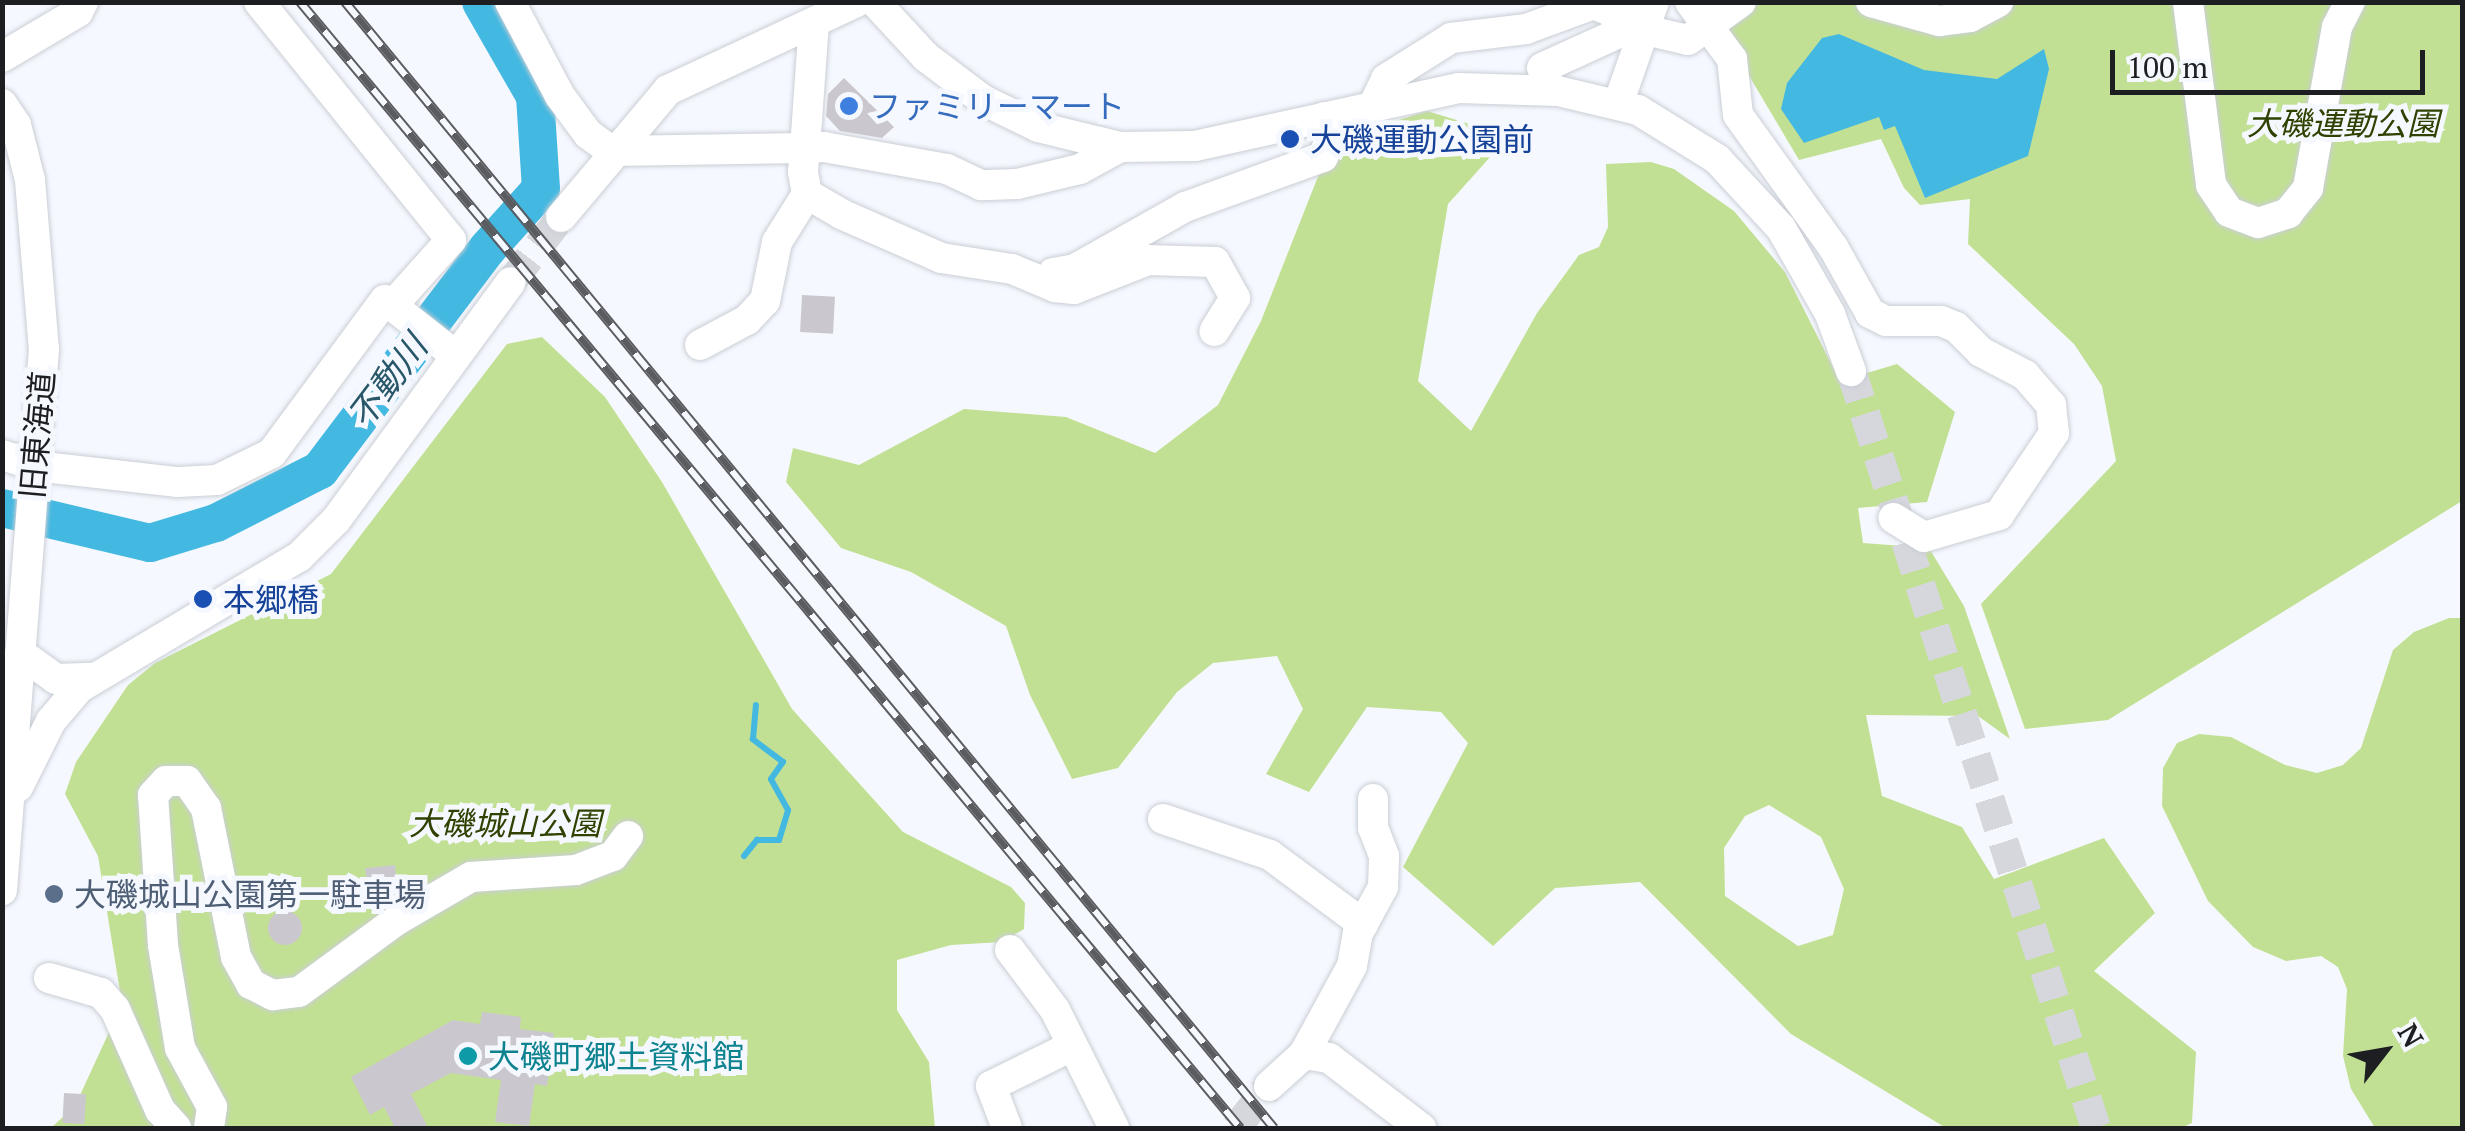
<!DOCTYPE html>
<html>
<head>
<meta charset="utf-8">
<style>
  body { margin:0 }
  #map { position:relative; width:2465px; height:1131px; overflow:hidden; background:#f5f8fe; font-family:"PT Serif","Noto Sans JP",serif }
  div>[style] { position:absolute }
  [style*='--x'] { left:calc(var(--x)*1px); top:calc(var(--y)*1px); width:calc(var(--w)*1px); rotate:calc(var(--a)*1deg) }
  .green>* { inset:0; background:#c2e094 }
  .water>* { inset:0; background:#43b8e1 }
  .stream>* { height:6px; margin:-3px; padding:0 3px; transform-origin:3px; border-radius:3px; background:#43b8e1 }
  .river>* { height:38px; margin:-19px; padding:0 19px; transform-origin:19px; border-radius:19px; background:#43b8e1 }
  .building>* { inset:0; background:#cbc7cf; transform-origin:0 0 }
  .round { border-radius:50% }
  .minor-tunnel>* { height:30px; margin-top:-15px; transform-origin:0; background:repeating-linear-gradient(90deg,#d5d7dd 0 30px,transparent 0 45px) }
  .roads { filter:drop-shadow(0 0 2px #caced5) drop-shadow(0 0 2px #caced5) }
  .minor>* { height:30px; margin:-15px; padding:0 15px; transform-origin:15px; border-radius:15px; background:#fff }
  .rail>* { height:10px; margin-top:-5px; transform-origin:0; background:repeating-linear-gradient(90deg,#f5f8fe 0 19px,#5a5c60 0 38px); box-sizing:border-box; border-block:2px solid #5a5c60 }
  .dots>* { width:28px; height:28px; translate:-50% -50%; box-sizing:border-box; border:5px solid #f5f8fe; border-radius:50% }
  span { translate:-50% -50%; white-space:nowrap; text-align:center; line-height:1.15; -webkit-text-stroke:10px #f5f8fe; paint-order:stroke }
  .shop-label { font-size:32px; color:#366cbe }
  .left { translate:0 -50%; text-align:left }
  .park-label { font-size:32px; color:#2f4201; font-style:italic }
  .transit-label { font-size:32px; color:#164399 }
  .street-label { font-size:32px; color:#1d1e21 }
  .service-label { font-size:32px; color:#4e5e75 }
  .culture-label { font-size:32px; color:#0d838f }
  .water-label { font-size:35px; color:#285769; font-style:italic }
  .frame { position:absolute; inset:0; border:5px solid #1d1e21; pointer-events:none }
  .north { position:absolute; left:2335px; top:1001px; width:100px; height:100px; -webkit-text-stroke:8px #f5f8fe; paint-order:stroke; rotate:59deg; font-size:28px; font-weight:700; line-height:40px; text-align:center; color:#1d1e21 }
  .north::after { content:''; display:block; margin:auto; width:35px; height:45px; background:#1d1e21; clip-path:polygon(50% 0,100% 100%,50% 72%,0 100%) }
  .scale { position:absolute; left:2110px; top:50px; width:315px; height:45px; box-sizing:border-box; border:5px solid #1d1e21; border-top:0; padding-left:12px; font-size:30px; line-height:35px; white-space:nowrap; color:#1d1e21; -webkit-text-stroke:8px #f5f8fe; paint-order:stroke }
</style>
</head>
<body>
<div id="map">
  <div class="green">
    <i style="clip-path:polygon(1706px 3px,2462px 3px,2462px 501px,2108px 720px,2025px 729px,1981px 604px,2116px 461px,2102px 386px,2074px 344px,1968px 244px,1970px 199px,1920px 205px,1904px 188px,1881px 139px,1799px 160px)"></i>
    <i style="clip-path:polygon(evenodd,1427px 111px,1509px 136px,1448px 204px,1418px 381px,1471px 431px,1537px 313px,1579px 255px,1599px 247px,1608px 227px,1606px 164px,1651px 162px,1674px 169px,1734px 211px,1785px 272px,1840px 381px,1897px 364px,1955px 412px,1927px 502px,1858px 508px,1863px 543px,1929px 548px,1964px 606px,2010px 739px,1978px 716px,1866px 715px,1882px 796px,1962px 827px,1994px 879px,2104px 838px,2155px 913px,2094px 971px,2196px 1052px,2192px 1123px,2181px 1128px,1946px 1128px,1791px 1034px,1640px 882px,1555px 888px,1493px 946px,1403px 867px,1468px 743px,1441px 712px,1367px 707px,1309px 792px,1266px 774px,1303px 709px,1277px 656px,1213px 663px,1177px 692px,1118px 768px,1072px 779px,1030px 695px,1006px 626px,911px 572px,841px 548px,786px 482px,793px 448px,859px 465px,964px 409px,1066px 417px,1155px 453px,1218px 405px,1261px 321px,1332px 141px,1427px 111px,1769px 805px,1821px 837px,1844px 889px,1833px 935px,1798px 946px,1725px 896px,1724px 848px,1745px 816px,1769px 805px)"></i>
    <i style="clip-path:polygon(542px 337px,605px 397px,662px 482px,792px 709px,903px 832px,1011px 887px,1025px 903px,1024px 929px,1002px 942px,951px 945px,897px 960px,897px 1010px,929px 1062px,935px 1128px,51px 1128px,75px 1106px,122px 1004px,98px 856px,65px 794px,76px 762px,128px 685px,155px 663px,331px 574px,507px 344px)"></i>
    <i style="clip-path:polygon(2449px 618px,2462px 618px,2462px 1128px,2375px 1128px,2351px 1089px,2343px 1056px,2347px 989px,2338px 967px,2321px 956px,2286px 961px,2253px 947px,2208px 901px,2162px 806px,2163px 768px,2177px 743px,2199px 734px,2231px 737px,2285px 765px,2317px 773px,2343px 765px,2361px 748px,2393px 650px,2414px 632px)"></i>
  </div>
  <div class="water">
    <i style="clip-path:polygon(1839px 34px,1924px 70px,1997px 79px,2044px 49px,2049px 69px,2028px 156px,1925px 198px,1895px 126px,1884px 130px,1879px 117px,1804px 143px,1781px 109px,1787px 83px,1822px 38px)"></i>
  </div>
  <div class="stream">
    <i style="--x:744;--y:856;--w:21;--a:-51"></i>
    <i style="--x:757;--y:840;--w:22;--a:0"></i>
    <i style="--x:779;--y:840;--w:31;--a:-73"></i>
    <i style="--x:788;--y:810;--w:35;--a:-119"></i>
    <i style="--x:771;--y:779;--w:21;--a:-55"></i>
    <i style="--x:783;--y:762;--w:38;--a:-143"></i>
    <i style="--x:753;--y:739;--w:34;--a:-85"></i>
  </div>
  <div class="river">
    <i style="--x:2;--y:508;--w:152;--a:13.3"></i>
    <i style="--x:150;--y:543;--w:69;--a:-16.9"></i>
    <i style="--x:216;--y:523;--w:117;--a:-27"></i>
    <i style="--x:320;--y:470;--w:278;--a:-52.9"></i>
    <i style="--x:488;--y:248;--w:79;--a:-48.1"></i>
    <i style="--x:541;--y:189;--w:93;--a:-93.7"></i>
    <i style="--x:535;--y:96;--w:108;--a:-119.9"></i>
  </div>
  <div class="building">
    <i style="clip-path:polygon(844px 78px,894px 127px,882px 138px,840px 131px,826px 116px,828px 94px)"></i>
    <i style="left:802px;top:295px;width:33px;height:37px;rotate:3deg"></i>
    <i style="left:395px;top:865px;width:20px;height:30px;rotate:84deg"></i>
    <i class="round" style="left:268px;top:911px;width:34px;height:34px"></i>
    <i style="clip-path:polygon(482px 1012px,521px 1017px,520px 1029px,554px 1033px,547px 1086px,535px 1084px,529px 1126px,495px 1122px,501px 1080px,451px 1073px,411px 1094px,428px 1128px,395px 1128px,384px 1107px,370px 1115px,351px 1077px,453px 1020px,480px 1024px)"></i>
    <i style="left:64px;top:1093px;width:22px;height:30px;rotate:3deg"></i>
  </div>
  <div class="minor-tunnel">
    <i style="--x:511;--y:282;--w:82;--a:-52.4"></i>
    <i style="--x:1851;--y:371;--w:796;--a:72.07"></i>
    <i style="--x:1236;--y:1128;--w:53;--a:-51.8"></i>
  </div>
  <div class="roads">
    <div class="minor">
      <i style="--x:259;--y:2;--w:306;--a:51.1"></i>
      <i style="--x:451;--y:240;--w:89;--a:131.8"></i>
      <i style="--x:510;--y:2;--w:106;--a:62"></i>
      <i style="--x:560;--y:96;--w:47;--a:53.6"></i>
      <i style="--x:588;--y:134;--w:29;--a:36"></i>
      <i style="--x:611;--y:151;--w:194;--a:-0.9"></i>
      <i style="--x:805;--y:148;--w:126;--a:-85.9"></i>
      <i style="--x:875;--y:2;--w:75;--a:47.2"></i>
      <i style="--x:926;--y:57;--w:71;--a:37"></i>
      <i style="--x:983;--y:100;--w:61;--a:26.1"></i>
      <i style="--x:1038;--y:127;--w:84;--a:13.7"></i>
      <i style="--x:1120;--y:147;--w:75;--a:-0.8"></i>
      <i style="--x:1195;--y:146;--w:270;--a:-12.4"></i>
      <i style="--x:1459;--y:88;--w:99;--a:1.7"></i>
      <i style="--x:1558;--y:91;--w:82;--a:13.4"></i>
      <i style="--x:1638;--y:110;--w:93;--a:31.8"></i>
      <i style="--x:1717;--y:159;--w:94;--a:47.2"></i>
      <i style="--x:1781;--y:228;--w:99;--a:60.3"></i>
      <i style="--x:1830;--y:314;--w:61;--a:69.8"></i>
      <i style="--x:1690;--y:2;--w:71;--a:53.6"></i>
      <i style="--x:1732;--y:59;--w:56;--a:83.9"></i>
      <i style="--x:1738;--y:115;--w:163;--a:54.3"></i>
      <i style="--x:1833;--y:247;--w:76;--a:60.7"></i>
      <i style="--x:1870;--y:313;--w:18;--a:27"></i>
      <i style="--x:1886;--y:321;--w:55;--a:0"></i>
      <i style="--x:1941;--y:321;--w:16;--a:22"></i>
      <i style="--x:1956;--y:327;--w:35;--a:45"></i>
      <i style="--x:1981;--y:352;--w:50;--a:27.6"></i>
      <i style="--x:2025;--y:375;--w:40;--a:49"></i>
      <i style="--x:2051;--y:405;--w:28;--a:84"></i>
      <i style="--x:2054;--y:433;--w:99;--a:123.9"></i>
      <i style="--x:1999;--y:515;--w:78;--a:163.7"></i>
      <i style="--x:1924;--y:537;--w:36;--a:-148"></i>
      <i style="--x:1871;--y:2;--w:71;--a:15.6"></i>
      <i style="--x:1939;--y:21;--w:31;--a:-7"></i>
      <i style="--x:1970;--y:17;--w:32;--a:-28"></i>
      <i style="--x:2188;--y:2;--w:184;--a:82.8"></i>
      <i style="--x:2211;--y:185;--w:32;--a:56"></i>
      <i style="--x:2229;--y:212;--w:31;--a:21"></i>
      <i style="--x:2258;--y:223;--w:32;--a:-18"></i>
      <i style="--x:2288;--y:213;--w:32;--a:-51"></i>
      <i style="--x:2308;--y:188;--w:164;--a:-79.8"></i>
      <i style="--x:2337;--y:27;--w:28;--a:-63"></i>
      <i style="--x:2;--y:57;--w:88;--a:-30.6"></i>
      <i style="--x:78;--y:12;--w:11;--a:-63"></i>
      <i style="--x:1542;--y:68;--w:99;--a:-24.5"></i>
      <i style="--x:1632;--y:27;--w:57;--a:13.1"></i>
      <i style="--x:1688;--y:40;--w:65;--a:-35.6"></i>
      <i style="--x:2;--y:104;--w:25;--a:56"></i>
      <i style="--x:16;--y:125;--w:57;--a:75.7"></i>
      <i style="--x:30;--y:180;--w:170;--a:85.3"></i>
      <i style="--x:44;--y:349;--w:543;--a:94.44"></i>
      <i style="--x:1618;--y:104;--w:108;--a:-70.6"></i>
      <i style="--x:1373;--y:106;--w:30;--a:-64"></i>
      <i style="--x:1386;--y:79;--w:77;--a:-32.2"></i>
      <i style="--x:1451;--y:38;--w:76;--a:-6.8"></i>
      <i style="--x:1526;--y:29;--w:72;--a:-20.2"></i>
      <i style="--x:1594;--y:4;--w:17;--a:24"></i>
      <i style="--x:1610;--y:11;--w:18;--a:-29"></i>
      <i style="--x:1120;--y:147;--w:46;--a:151.2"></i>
      <i style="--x:1080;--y:169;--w:65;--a:166.6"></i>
      <i style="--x:1017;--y:184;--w:36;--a:178"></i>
      <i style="--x:981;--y:185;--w:38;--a:-155"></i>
      <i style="--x:947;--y:169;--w:125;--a:-169.9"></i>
      <i style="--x:824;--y:147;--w:19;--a:177"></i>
      <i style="--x:805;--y:148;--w:24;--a:95"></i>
      <i style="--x:803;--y:172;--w:22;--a:80"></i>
      <i style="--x:807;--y:194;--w:39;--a:30"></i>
      <i style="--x:841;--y:214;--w:109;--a:23.7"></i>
      <i style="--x:941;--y:258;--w:72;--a:8.8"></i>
      <i style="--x:1012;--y:269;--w:47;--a:22.7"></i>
      <i style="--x:1055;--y:287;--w:19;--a:6"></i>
      <i style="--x:1074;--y:289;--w:79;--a:-21.4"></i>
      <i style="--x:1148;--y:260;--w:67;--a:1.7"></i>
      <i style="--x:1215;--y:262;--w:41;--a:60.9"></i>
      <i style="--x:1235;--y:298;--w:39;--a:122"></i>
      <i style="--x:561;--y:217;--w:166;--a:-49.9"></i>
      <i style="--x:668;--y:90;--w:208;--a:-25"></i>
      <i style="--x:1053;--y:273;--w:22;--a:-10"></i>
      <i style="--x:1075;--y:269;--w:126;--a:-29.4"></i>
      <i style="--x:1185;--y:207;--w:147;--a:-19.9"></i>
      <i style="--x:1323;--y:157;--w:22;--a:-68"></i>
      <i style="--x:1331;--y:137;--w:21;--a:-107"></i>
      <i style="--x:700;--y:345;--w:53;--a:-28"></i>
      <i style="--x:747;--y:320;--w:26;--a:-47"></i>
      <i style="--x:765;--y:301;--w:60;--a:-78.5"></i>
      <i style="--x:777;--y:242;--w:57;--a:-58"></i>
      <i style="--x:2;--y:455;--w:35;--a:18"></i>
      <i style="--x:35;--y:466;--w:144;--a:6.4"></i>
      <i style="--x:178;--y:482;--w:39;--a:-3"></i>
      <i style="--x:217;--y:480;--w:61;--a:-26.1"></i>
      <i style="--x:272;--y:453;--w:190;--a:-53.6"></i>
      <i style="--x:385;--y:300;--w:89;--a:38.2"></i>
      <i style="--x:20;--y:653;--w:44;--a:35.8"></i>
      <i style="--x:56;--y:679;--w:37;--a:-2"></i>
      <i style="--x:18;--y:787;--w:74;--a:-63.4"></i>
      <i style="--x:51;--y:721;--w:43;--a:-49.7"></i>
      <i style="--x:79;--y:688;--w:256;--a:-30.8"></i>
      <i style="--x:299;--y:557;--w:52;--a:-45"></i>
      <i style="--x:336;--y:520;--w:295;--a:-53.7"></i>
      <i style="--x:1163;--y:819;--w:113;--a:18.6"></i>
      <i style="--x:1270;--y:855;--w:116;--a:36.6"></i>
      <i style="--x:1010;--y:950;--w:75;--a:53.1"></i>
      <i style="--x:1055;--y:1010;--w:132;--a:63.4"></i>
      <i style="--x:49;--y:978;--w:54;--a:16.1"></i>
      <i style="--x:101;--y:993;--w:21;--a:49"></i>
      <i style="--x:115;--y:1009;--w:111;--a:66"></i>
      <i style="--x:160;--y:1110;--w:24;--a:48"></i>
      <i style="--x:1304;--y:1054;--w:100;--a:-61.4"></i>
      <i style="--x:1352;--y:966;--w:34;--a:-80"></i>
      <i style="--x:1358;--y:933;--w:52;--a:-61.5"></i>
      <i style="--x:1383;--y:887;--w:31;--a:-88"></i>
      <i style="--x:1384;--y:856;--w:30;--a:-111"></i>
      <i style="--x:1373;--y:828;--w:29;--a:-90"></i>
      <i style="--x:1269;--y:1086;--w:47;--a:-42.4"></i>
      <i style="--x:1304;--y:1054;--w:25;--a:9"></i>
      <i style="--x:1329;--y:1058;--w:116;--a:37.3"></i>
      <i style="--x:209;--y:1128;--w:21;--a:-82"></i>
      <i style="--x:212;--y:1107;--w:67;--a:-118.5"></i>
      <i style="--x:180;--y:1048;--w:104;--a:-99.4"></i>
      <i style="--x:163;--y:945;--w:150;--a:-93.8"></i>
      <i style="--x:153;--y:795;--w:19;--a:-47"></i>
      <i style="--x:166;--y:781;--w:21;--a:0"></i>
      <i style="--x:187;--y:781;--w:33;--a:55"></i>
      <i style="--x:206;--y:808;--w:152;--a:78.6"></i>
      <i style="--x:236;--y:957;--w:31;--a:61"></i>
      <i style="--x:251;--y:984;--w:25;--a:27"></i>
      <i style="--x:273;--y:995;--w:26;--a:-7"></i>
      <i style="--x:299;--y:992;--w:122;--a:-36.3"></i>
      <i style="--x:397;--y:920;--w:86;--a:-30.2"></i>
      <i style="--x:471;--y:877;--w:105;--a:-3.8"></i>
      <i style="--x:576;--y:870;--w:40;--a:-21"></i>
      <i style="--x:613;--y:856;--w:25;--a:-53"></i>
      <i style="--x:1007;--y:1128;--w:45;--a:-110.9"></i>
      <i style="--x:991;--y:1086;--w:90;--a:-26.3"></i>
    </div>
  </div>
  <div class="rail">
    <i style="--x:300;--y:2;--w:1467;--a:50.14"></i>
    <i style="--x:345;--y:2;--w:1460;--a:50.48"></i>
  </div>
  <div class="dots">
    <i style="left:849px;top:106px;background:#3f7fe0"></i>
    <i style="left:1290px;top:139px;background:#1a4fb4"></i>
    <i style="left:203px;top:599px;background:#1a4fb4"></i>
    <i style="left:54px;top:894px;background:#5c6f8a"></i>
    <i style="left:468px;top:1056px;background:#0f9aa8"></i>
  </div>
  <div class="shop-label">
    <span class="left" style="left:869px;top:106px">ファミリーマート</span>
  </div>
  <div class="park-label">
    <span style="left:2343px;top:123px">大磯運動公園</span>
    <span style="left:505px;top:823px">大磯城山公園</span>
  </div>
  <div class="transit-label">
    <span class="left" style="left:1310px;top:139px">大磯運動公園前</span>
    <span class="left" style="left:223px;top:599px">本郷橋</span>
  </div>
  <div class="street-label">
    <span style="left:37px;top:435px;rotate:-85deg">旧東海道</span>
  </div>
  <div class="service-label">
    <span class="left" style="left:74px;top:894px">大磯城山公園第一駐車場</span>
  </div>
  <div class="culture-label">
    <span class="left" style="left:488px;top:1056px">大磯町郷土資料館</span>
  </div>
  <div class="water-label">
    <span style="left:387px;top:381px;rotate:-53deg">不動川</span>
  </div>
  <div class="frame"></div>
  <div class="north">N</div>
  <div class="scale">100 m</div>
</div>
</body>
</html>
